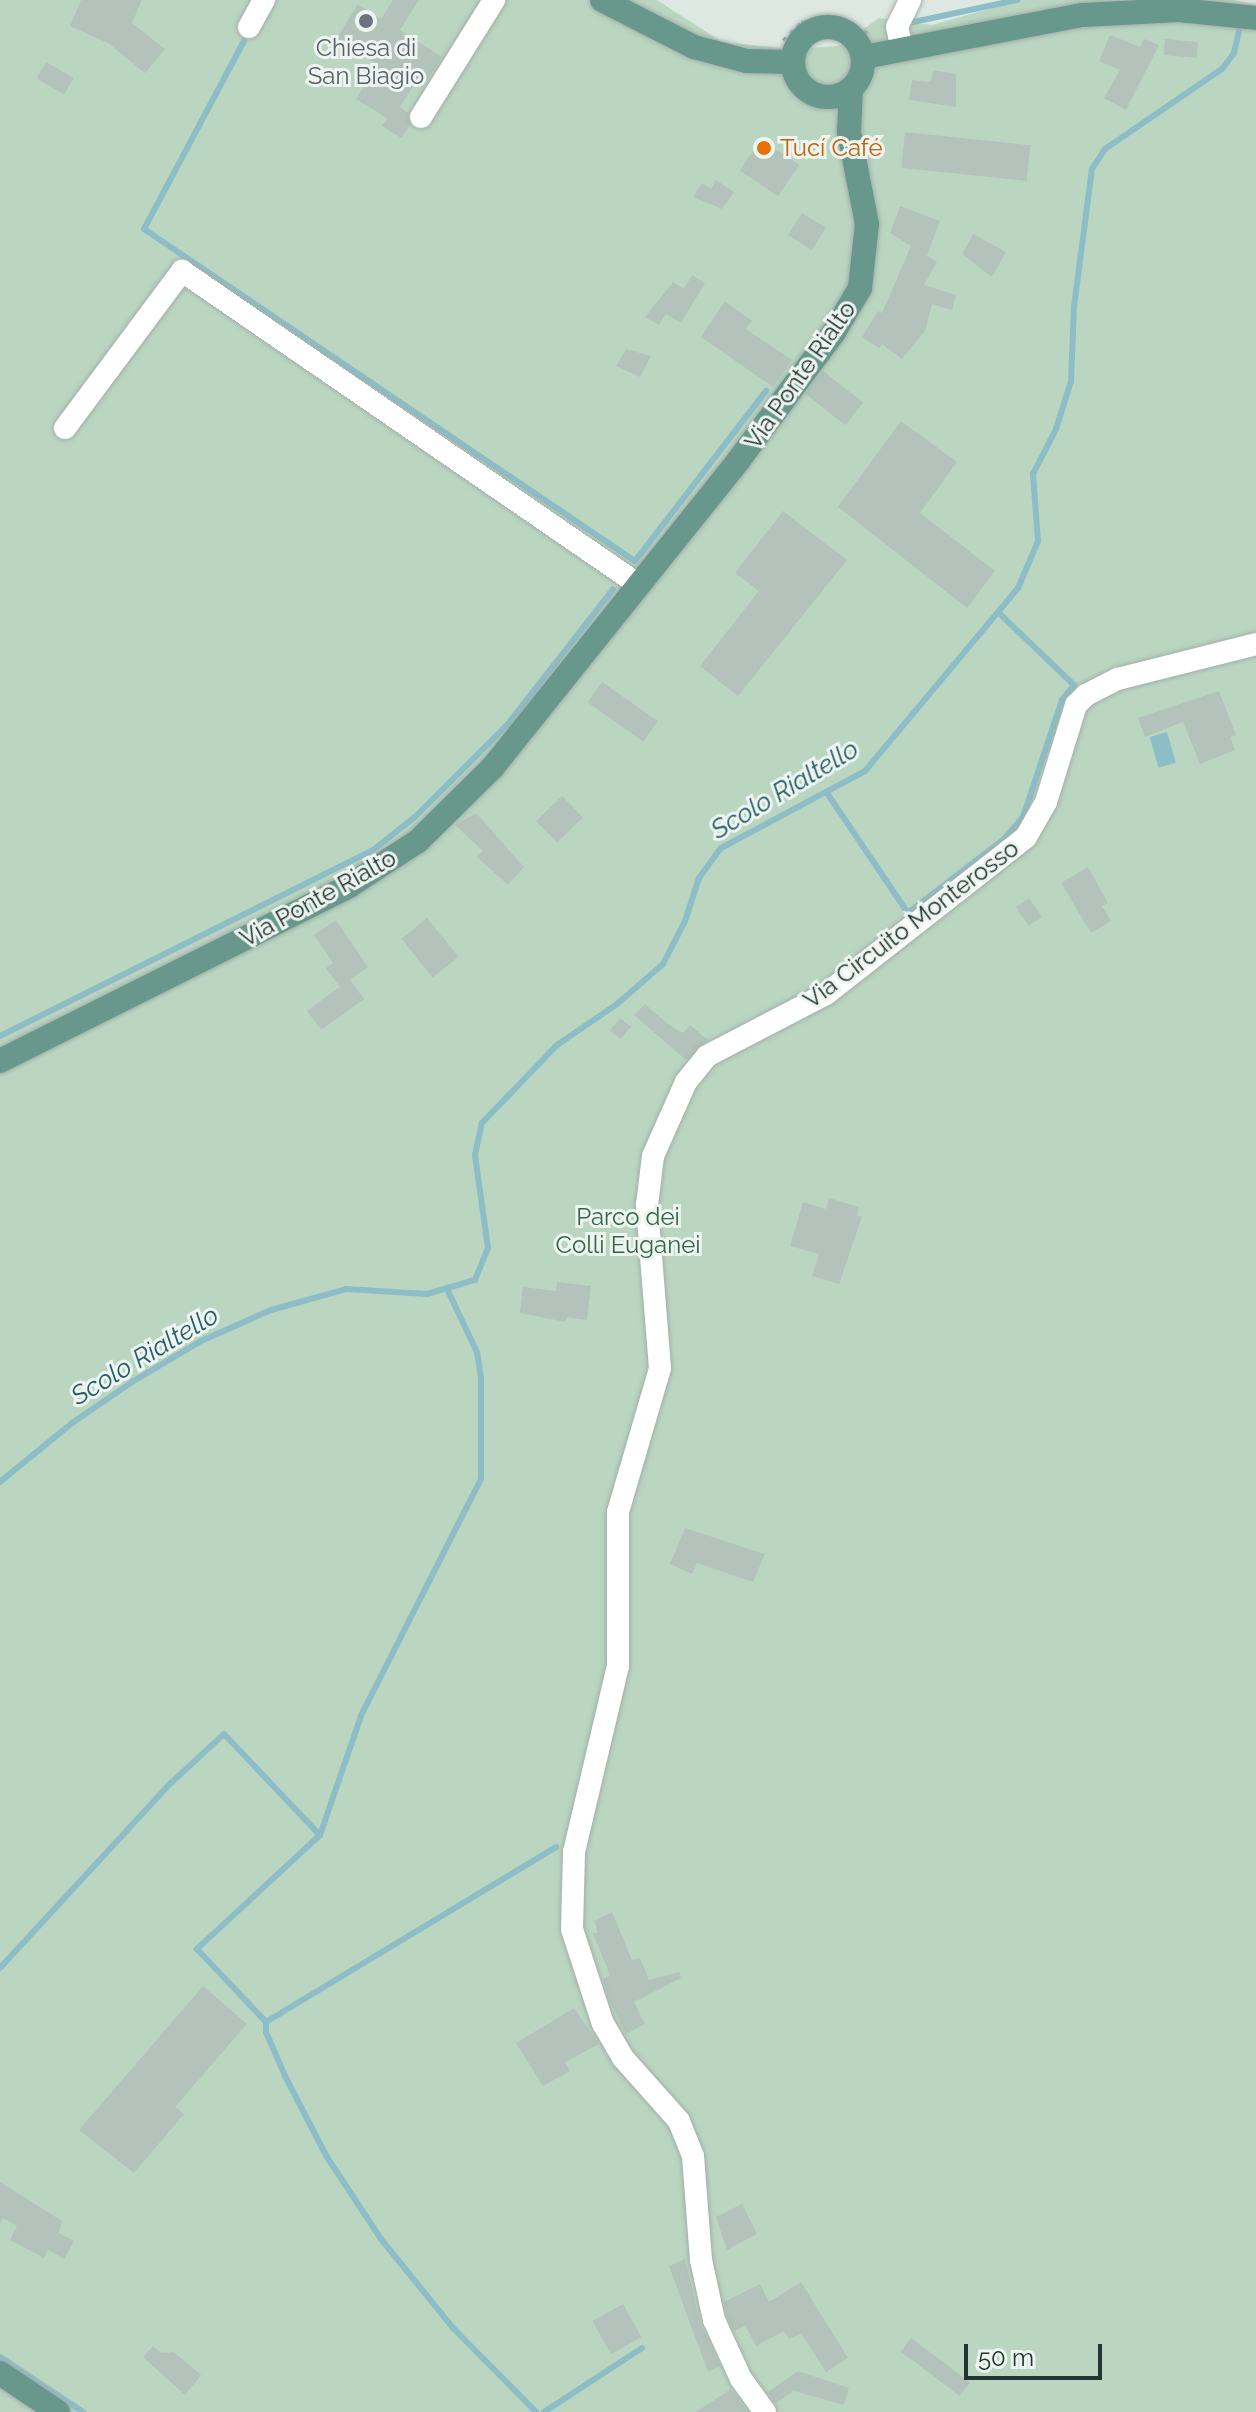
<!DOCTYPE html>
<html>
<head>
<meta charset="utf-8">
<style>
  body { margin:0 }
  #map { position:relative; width:1256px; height:2412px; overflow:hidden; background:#dee8e3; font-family:Raleway,sans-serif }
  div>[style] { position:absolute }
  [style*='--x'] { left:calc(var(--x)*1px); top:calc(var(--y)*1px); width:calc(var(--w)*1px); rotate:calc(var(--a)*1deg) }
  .green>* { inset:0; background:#bad6c1 }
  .water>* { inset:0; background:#8dbdc6; transform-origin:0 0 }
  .stream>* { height:6px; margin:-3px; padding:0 3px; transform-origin:3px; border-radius:3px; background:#8dbdc6 }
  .building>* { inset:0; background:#b4c2bc; transform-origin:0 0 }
  .path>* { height:3px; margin-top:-1.5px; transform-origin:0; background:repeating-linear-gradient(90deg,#83a79c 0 4px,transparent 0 10px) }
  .roads { filter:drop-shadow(0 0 2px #a2afaa) drop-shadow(0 0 2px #a2afaa) }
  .minor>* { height:22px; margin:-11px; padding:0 11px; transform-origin:11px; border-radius:11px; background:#fff }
  .major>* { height:24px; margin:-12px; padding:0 12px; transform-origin:12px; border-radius:12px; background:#68978c }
  .major>.ring { margin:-12px; padding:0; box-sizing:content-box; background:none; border:24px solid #68978c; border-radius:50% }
  .dots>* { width:22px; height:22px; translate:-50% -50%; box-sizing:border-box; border:4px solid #eef5f1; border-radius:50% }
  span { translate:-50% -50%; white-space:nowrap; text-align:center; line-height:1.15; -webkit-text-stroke:6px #eef5f1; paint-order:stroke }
  .worship-label { font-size:24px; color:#5b616d }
  .food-label { font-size:24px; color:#c56008 }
  .left { translate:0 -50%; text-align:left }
  .street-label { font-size:24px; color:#223530 }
  .park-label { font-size:24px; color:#326646 }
  .water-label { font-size:26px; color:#255d68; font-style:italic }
  .scale { position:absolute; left:964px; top:2344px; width:138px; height:36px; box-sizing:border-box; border:4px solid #223530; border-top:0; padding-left:10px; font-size:24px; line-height:28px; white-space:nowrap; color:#223530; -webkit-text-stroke:6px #eef5f1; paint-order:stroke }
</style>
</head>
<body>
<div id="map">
  <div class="green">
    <i style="clip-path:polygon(0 0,657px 0,722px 42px,791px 49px,839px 46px,879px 18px,932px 25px,1021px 0,1234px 0,1256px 5px,1256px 2412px,0 2412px)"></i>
  </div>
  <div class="water">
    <i style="left:1167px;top:732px;width:32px;height:18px;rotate:74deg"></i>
  </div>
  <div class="stream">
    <i style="--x:904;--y:24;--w:116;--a:-12"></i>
    <i style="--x:244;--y:41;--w:213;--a:118"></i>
    <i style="--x:144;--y:229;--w:593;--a:34.07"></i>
    <i style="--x:635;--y:561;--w:215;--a:-52.4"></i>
    <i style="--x:827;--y:793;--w:145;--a:56"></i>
    <i style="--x:908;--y:913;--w:120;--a:-37.5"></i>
    <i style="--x:1003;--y:840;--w:30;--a:-49"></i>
    <i style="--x:1023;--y:817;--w:123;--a:-71.6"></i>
    <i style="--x:1062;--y:700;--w:19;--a:-51"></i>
    <i style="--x:1074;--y:685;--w:103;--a:-136.2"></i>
    <i style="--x:0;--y:1036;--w:417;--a:-26.5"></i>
    <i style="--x:373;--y:850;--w:53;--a:-38.2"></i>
    <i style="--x:415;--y:817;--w:132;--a:-45"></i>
    <i style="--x:508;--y:724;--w:171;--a:-52.1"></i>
    <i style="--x:448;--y:1291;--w:68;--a:64.6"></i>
    <i style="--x:477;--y:1352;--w:25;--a:81"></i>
    <i style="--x:481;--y:1377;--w:102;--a:90"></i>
    <i style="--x:481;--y:1479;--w:266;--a:116.9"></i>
    <i style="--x:361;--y:1716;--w:126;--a:109"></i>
    <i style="--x:320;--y:1835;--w:168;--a:137.2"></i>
    <i style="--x:197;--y:1949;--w:100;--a:46.6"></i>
    <i style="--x:266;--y:2022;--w:10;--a:90"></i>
    <i style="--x:266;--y:2032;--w:50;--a:66.5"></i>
    <i style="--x:286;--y:2078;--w:89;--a:62.6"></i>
    <i style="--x:327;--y:2157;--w:98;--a:56.6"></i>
    <i style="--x:381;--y:2239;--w:116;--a:51"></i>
    <i style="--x:454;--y:2329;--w:117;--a:45.3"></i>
    <i style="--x:0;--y:1482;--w:93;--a:-39.3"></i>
    <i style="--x:72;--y:1423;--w:73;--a:-34.3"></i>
    <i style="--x:132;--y:1382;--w:80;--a:-30.7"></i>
    <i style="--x:201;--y:1341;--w:77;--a:-23.9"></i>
    <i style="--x:271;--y:1310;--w:78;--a:-15.6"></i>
    <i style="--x:346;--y:1289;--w:81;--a:3.5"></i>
    <i style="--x:427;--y:1294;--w:50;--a:-16.3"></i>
    <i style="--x:475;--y:1280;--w:35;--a:-68"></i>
    <i style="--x:488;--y:1248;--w:94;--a:-98"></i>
    <i style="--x:475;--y:1155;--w:33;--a:-78"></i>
    <i style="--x:482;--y:1123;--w:108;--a:-46.1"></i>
    <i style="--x:557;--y:1045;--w:73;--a:-34.3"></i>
    <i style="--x:617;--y:1004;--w:61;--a:-41"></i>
    <i style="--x:663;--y:964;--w:48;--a:-62.9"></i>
    <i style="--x:685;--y:921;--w:45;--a:-72"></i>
    <i style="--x:699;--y:878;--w:37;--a:-54"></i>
    <i style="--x:721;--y:848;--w:163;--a:-28.1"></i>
    <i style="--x:865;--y:771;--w:239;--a:-50.1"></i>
    <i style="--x:1018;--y:588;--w:51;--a:-66.9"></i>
    <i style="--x:1038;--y:541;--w:67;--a:-94.3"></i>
    <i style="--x:1033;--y:474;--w:51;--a:-62.9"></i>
    <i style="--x:1056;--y:429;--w:50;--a:-72.6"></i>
    <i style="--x:1071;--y:381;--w:74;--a:-87.7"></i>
    <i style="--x:1074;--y:307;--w:139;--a:-82.6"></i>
    <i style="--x:1092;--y:169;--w:24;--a:-57"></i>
    <i style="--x:1105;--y:149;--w:142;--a:-34.4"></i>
    <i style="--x:1222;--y:69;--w:20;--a:-53"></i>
    <i style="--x:1234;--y:53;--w:23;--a:-77"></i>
    <i style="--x:0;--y:1968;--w:252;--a:-47.3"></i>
    <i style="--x:171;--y:1783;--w:72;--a:-42.8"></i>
    <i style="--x:224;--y:1734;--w:139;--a:46.5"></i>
    <i style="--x:266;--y:2022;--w:339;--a:-31.1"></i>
    <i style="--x:0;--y:2357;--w:100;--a:33.5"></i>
    <i style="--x:544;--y:2412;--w:117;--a:-33.1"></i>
  </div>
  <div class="building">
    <i style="clip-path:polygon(81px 0,142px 0,132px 23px,165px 49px,145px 73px,108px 43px,70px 26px)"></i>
    <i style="clip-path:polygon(393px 0,419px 0,400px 30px,442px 57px,422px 88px,415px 83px,400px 107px,408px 113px,410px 125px,401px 138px,382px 126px,387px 118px,356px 99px,378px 64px,337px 38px,358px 4px,381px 19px)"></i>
    <i style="clip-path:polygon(1110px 35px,1140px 47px,1144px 39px,1159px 45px,1126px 110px,1104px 98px,1120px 70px,1099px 61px)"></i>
    <i style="left:1165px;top:39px;width:33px;height:16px;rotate:5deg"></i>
    <i style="left:46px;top:62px;width:32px;height:19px;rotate:30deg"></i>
    <i style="clip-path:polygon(933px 70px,956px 74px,956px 107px,909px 100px,912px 80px,931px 82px)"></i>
    <i style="left:905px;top:132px;width:126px;height:36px;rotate:6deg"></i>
    <i style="left:761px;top:139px;width:46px;height:38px;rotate:34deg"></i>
    <i style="clip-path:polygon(716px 180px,734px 192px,722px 209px,693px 197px,702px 183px,711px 189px)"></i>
    <i style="clip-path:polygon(900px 206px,940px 221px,927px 256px,937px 262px,924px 285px,956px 295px,952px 310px,932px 304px,925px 331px,902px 359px,882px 344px,879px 348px,862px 337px,878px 311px,882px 313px,911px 246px,890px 233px)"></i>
    <i style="left:802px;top:213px;width:28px;height:26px;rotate:32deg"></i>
    <i style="clip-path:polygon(973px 234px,1006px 252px,992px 277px,962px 254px)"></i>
    <i style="clip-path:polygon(692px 275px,705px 283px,681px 323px,666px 314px,659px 325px,645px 317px,673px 282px,684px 289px)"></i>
    <i style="clip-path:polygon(725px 301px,752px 321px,746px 329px,792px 360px,773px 387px,701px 337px)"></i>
    <i style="clip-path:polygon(626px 349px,651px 356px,640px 377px,616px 366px)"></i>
    <i style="left:823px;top:371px;width:51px;height:29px;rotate:38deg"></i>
    <i style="clip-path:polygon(901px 421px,957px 462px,920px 513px,995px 571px,967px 608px,838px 507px)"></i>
    <i style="clip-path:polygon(783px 511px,847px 560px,738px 696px,700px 666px,759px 591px,735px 573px)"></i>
    <i style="left:602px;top:682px;width:68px;height:25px;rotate:35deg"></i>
    <i style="clip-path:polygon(1219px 691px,1236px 735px,1230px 737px,1235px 750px,1200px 764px,1183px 722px,1145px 737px,1138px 718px)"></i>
    <i style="left:562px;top:796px;width:30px;height:36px;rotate:46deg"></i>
    <i style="clip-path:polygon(476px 813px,524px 867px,508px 885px,477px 857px,483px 851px,455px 825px)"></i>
    <i style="clip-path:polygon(1088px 867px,1108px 903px,1102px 906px,1111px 921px,1091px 933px,1061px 883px)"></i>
    <i style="left:1029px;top:898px;width:23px;height:16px;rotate:56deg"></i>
    <i style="left:427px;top:918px;width:50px;height:33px;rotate:51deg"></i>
    <i style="clip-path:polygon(336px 920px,368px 967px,350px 980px,364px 999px,321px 1030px,307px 1011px,346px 982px,340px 987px,326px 968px,333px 963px,314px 935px)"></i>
    <i style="clip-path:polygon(645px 1004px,669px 1025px,683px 1033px,690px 1025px,708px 1040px,686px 1060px,634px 1015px)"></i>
    <i style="left:620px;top:1018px;width:14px;height:16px;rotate:39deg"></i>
    <i style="clip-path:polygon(829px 1198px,859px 1207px,857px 1215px,862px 1217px,839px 1284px,812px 1276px,819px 1254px,790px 1246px,803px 1202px,826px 1209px)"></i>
    <i style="clip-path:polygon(557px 1282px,591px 1286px,587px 1320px,566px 1317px,566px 1322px,520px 1313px,523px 1287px,556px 1291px)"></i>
    <i style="clip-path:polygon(685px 1528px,765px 1554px,753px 1582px,697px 1563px,692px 1574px,670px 1564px)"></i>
    <i style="clip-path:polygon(612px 1912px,632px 1960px,640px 1958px,649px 1980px,679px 1972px,681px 1978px,634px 2002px,645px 2024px,626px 2034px,610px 2001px,603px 1979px,610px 1975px,593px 1934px,598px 1932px,594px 1921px)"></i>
    <i style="clip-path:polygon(203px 1986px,247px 2024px,175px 2107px,184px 2114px,134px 2173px,79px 2130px)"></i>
    <i style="clip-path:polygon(574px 2008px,599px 2044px,565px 2062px,570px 2071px,543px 2086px,516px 2043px)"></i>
    <i style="clip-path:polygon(0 2182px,62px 2221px,59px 2233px,74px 2241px,64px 2259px,48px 2250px,44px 2258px,10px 2240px,17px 2226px,3px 2218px,0 2224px)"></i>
    <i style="clip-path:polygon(742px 2204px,757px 2234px,727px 2250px,716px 2217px)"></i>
    <i style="clip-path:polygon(685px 2259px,700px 2323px,720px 2366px,708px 2372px,669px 2266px)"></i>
    <i style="clip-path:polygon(801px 2282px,848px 2358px,826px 2372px,801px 2333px,789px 2339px,784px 2331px,756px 2346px,745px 2325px,734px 2331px,727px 2316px,724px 2302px,760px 2284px,769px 2302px)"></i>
    <i style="left:623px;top:2304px;width:38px;height:35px;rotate:61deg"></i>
    <i style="left:911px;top:2338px;width:74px;height:17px;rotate:37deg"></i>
    <i style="clip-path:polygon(153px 2346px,161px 2353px,174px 2352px,201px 2375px,185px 2395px,143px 2357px)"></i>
    <i style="clip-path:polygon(798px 2371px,849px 2388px,844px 2405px,794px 2391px,776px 2403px,768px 2392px)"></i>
    <i style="clip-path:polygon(731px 2389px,748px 2412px,696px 2412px)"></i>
  </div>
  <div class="path">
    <i style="--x:783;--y:40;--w:25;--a:-45"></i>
    <i style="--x:801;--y:22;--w:27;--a:-15"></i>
    <i style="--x:827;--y:15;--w:48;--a:23.4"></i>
  </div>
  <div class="roads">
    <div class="minor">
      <i style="--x:249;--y:27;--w:31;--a:-61"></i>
      <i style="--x:902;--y:50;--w:24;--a:-102"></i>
      <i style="--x:897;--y:27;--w:30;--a:-64"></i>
      <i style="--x:421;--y:117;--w:138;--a:-58"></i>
      <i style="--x:65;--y:428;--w:196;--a:-53.3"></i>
      <i style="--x:182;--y:271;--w:554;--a:34.49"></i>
      <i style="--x:765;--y:2412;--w:41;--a:-126"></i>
      <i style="--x:741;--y:2379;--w:65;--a:-114.6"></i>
      <i style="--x:714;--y:2320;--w:61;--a:-102.2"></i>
      <i style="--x:701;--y:2260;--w:104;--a:-94.4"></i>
      <i style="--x:693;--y:2156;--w:38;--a:-112"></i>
      <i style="--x:679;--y:2121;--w:84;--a:-131.6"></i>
      <i style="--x:623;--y:2058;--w:39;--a:-120"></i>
      <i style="--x:603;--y:2024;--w:100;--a:-108.1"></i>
      <i style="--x:572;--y:1929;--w:77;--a:-88.5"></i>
      <i style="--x:574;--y:1852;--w:191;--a:-76.7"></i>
      <i style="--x:618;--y:1666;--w:154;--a:-90"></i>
      <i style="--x:618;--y:1512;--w:150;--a:-73.7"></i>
      <i style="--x:660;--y:1368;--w:164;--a:-94.6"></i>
      <i style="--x:647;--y:1205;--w:49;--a:-83"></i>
      <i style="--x:653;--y:1156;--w:81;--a:-66"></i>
      <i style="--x:686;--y:1082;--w:33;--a:-51"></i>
      <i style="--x:707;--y:1056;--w:134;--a:-27.5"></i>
      <i style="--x:826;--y:994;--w:254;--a:-38.1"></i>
      <i style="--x:1026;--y:837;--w:40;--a:-60.3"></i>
      <i style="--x:1046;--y:802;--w:102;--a:-72.8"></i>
      <i style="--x:1076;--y:705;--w:14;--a:-45"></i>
      <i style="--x:1086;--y:695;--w:36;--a:-27"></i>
      <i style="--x:1118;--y:679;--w:142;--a:-14.2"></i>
    </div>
    <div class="major">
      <i style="--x:602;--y:0;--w:103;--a:27.1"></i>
      <i style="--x:694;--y:47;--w:55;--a:14.8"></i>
      <i style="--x:747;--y:61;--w:45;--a:1.3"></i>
      <i class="ring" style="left:793px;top:27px;width:46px;height:46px"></i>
      <i style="--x:864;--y:57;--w:223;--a:-10.9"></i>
      <i style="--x:1083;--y:15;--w:96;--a:-3"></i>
      <i style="--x:1179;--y:10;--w:77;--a:5.9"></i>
      <i style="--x:0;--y:1061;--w:390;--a:-26.6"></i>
      <i style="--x:349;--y:886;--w:82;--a:-33.1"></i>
      <i style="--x:418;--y:841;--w:105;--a:-44.6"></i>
      <i style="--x:493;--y:767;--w:392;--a:-51.3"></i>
      <i style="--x:738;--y:461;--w:161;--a:-53.3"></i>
      <i style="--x:834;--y:332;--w:51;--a:-59.4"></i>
      <i style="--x:860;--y:288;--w:64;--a:-83.8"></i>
      <i style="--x:867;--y:224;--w:94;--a:-101.1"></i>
      <i style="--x:849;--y:132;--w:43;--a:-87.3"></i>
      <i style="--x:0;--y:2373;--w:70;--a:33.9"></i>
    </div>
  </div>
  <div class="dots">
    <i style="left:366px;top:21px;background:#6b7280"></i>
    <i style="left:764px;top:148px;background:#e8710a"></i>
  </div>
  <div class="worship-label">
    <span style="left:366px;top:62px">Chiesa di<br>San Biagio</span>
  </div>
  <div class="food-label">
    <span class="left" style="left:780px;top:148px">Tucí Café</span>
  </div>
  <div class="street-label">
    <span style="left:800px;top:375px;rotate:-55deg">Via Ponte Rialto</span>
    <span style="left:318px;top:898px;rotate:-29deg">Via Ponte Rialto</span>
    <span style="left:911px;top:924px;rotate:-37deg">Via Circuito Monterosso</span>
  </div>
  <div class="park-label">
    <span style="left:628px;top:1231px">Parco dei<br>Colli Euganei</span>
  </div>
  <div class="water-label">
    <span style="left:785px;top:790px;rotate:-31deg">Scolo Rialtello</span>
    <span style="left:145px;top:1356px;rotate:-31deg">Scolo Rialtello</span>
  </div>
  <div class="scale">50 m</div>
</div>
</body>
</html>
